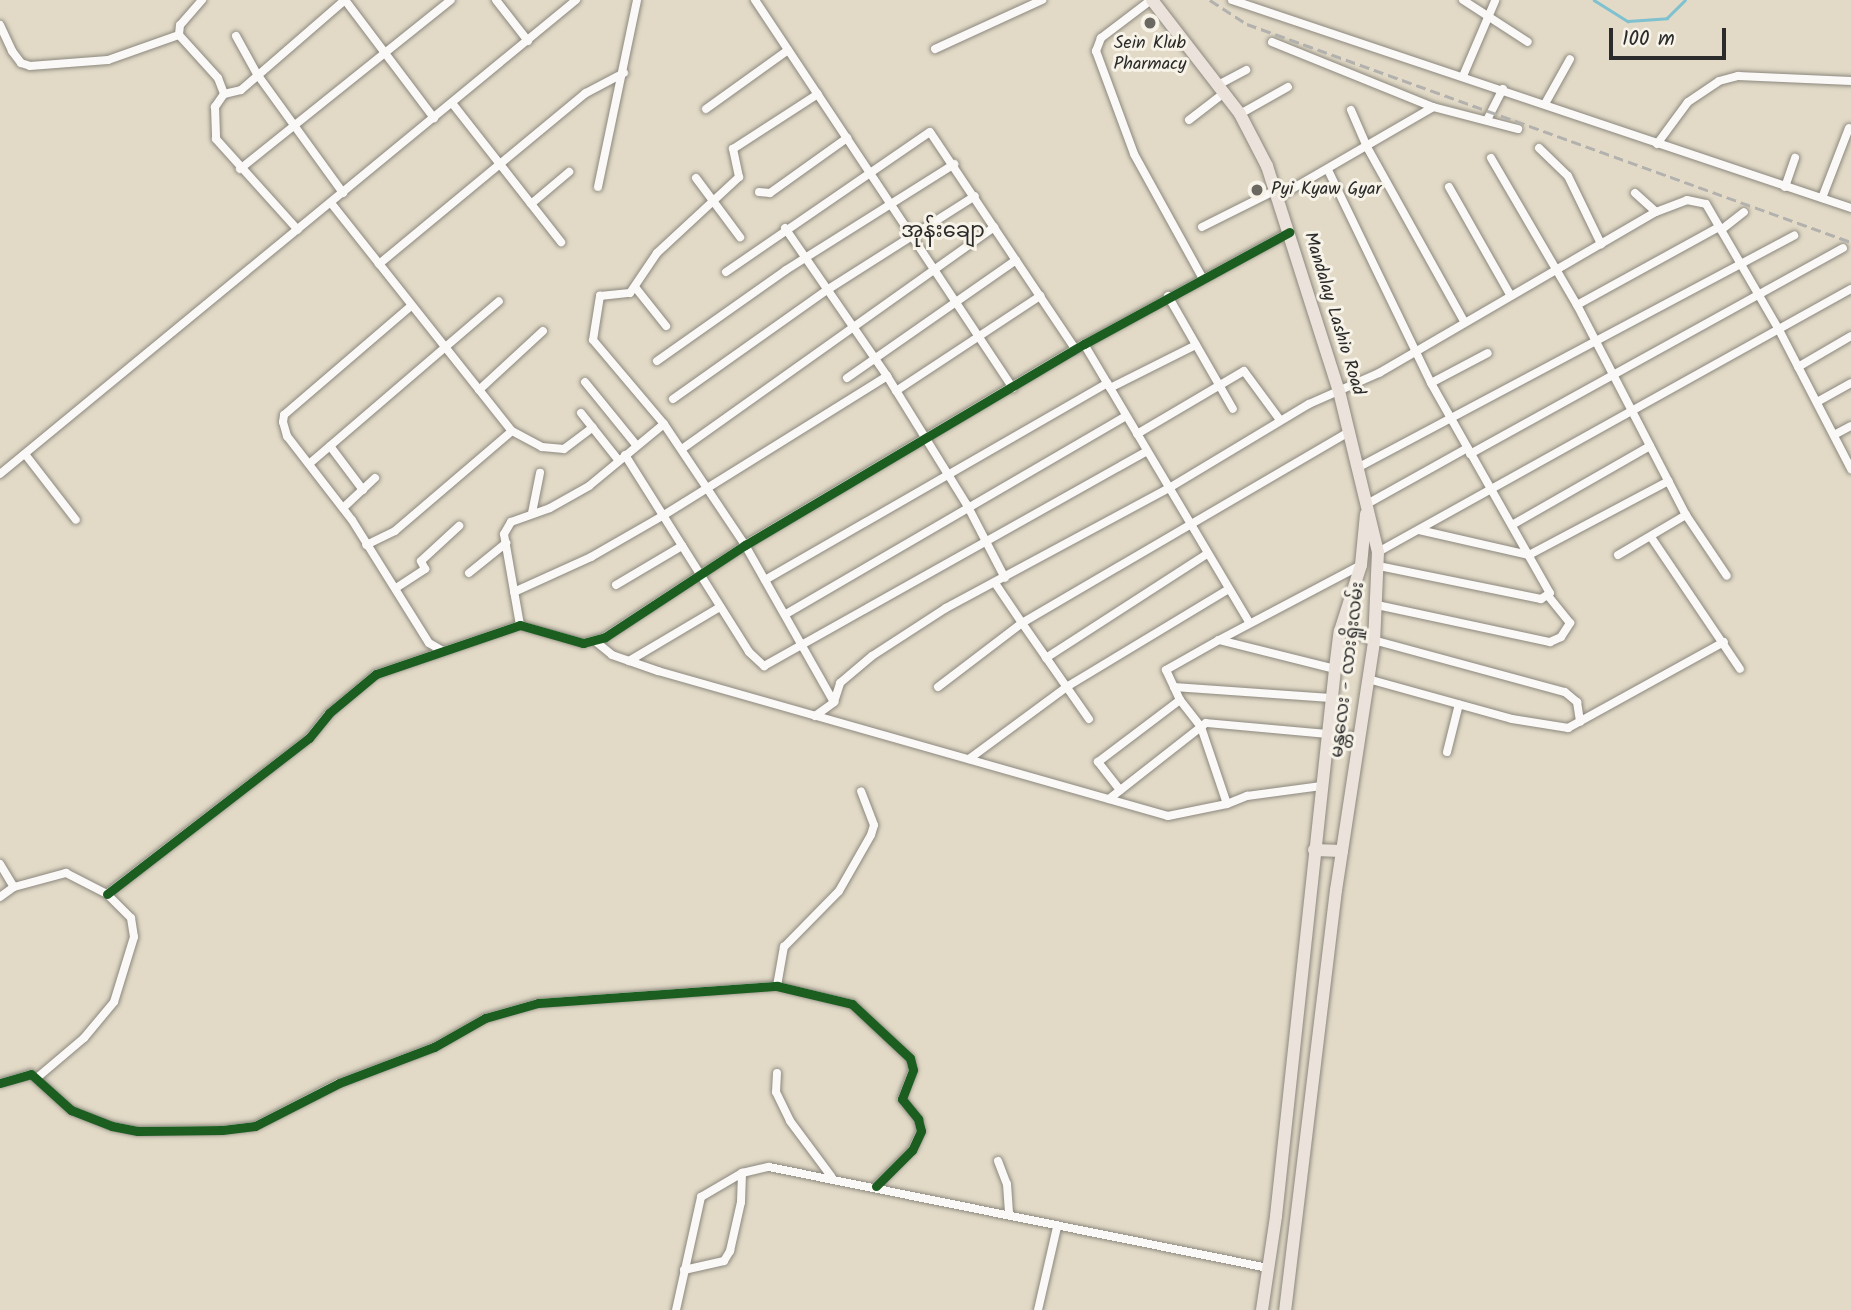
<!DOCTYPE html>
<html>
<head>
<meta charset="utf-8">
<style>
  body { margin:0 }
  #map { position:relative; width:1851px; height:1310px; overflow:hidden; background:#e2dac7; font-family:Kalam,"Noto Sans Myanmar",sans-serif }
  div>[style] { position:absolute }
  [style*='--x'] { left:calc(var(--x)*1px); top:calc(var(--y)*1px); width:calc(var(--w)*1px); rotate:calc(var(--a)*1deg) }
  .stream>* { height:2.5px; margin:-1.25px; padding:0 1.25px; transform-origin:1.25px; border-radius:1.25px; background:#7fc1cf }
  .roads { filter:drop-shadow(0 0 2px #8c887e) drop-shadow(0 0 2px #8c887e) }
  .minor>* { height:8px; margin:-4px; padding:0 4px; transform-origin:4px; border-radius:4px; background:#fbf9f7 }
  .highway>* { height:12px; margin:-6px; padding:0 6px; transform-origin:6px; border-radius:6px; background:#ebe3db }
  .rail>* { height:2.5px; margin-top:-1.25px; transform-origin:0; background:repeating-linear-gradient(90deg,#b2b1ae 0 10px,transparent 0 15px) }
  .cycleway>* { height:9px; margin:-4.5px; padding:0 4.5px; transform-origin:4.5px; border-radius:4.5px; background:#1b5e20 }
  .dots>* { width:19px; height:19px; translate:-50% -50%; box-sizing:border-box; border:4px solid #f7f3e8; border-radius:50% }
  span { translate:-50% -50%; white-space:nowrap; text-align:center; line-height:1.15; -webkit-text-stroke:6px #f7f3e8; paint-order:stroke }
  .poi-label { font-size:18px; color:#2b2b2b }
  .left { translate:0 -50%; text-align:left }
  .street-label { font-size:18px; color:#2b2b2b }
  .quarter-label { font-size:21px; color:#2b2b2b }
  .scale { position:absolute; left:1609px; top:28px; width:117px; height:32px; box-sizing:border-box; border:4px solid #2b2b2b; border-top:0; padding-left:9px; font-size:21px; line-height:24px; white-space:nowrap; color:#2b2b2b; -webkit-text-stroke:5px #f7f3e8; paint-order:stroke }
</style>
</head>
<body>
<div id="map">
  <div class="stream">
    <i style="--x:1594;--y:0;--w:40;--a:32"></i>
    <i style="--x:1628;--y:21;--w:39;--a:-4"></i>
    <i style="--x:1667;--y:18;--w:25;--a:-45"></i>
  </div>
  <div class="roads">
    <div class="minor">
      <i style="--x:202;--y:0;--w:33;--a:131"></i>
      <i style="--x:180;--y:25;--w:10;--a:96"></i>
      <i style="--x:179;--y:35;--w:58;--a:47.8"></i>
      <i style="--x:218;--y:78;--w:17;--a:69"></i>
      <i style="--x:224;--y:94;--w:16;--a:125"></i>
      <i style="--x:215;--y:107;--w:32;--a:88"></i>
      <i style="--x:216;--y:139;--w:122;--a:48"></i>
      <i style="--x:345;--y:0;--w:148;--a:53"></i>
      <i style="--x:496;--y:0;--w:52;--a:52"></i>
      <i style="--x:755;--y:0;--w:466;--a:56.4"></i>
      <i style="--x:1151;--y:0;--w:63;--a:142.8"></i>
      <i style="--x:1101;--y:38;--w:14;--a:111"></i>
      <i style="--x:1096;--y:51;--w:110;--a:69.7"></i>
      <i style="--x:1134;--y:154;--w:141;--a:61.1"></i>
      <i style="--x:1232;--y:0;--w:653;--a:18.57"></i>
      <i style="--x:1463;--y:0;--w:77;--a:32.9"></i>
      <i style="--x:0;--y:25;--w:29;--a:65"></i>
      <i style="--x:12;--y:51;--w:15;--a:53"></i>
      <i style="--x:21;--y:63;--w:9;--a:18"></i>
      <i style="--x:30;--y:66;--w:78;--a:-4.4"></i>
      <i style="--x:108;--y:60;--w:75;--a:-19.4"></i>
      <i style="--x:236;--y:36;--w:43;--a:61.1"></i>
      <i style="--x:257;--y:74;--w:147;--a:54.1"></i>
      <i style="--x:1272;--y:42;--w:174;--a:22"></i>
      <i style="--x:1433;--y:107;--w:88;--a:14.5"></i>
      <i style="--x:935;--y:49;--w:118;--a:-24.6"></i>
      <i style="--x:1463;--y:76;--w:82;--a:-66.9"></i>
      <i style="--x:1218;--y:85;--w:32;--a:-28"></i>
      <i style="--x:224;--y:94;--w:17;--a:-13"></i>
      <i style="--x:241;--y:90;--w:138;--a:-40.9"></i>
      <i style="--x:1546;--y:102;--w:49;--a:-60.8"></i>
      <i style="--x:452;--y:103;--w:177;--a:51.9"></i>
      <i style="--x:706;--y:109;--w:101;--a:-35.7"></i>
      <i style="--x:1351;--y:110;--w:40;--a:66.6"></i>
      <i style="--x:1367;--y:147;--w:201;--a:60.9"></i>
      <i style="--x:1240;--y:114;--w:55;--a:-29.4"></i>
      <i style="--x:1189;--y:120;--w:44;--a:-37.6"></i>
      <i style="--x:1487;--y:120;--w:35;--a:-63"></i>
      <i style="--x:1657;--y:144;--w:52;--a:-53.6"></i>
      <i style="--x:1688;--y:102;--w:37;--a:-34"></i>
      <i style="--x:1719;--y:81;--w:20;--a:-15"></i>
      <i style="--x:1738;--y:76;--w:113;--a:2.5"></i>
      <i style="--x:1539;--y:148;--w:40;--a:44"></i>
      <i style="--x:1568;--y:176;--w:76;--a:64.1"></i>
      <i style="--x:1491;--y:158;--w:170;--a:59.7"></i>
      <i style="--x:1577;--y:305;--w:237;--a:62.6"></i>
      <i style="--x:1686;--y:515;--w:73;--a:56.1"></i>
      <i style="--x:240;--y:169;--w:270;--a:-38.7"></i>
      <i style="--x:1328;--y:170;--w:237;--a:64.2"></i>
      <i style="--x:1431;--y:383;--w:241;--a:60.5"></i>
      <i style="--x:1550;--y:593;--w:11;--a:146"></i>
      <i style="--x:1541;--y:599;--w:165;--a:-168.5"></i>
      <i style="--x:696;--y:178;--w:74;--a:53.3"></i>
      <i style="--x:598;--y:187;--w:191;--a:-78.2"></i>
      <i style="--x:1449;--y:187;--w:125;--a:60.4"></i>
      <i style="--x:1785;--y:187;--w:31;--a:-71"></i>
      <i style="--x:759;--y:192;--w:11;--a:5"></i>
      <i style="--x:770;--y:193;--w:95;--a:-35.5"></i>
      <i style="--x:1635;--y:193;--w:28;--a:42"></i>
      <i style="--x:1278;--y:197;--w:179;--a:-30.1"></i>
      <i style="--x:1822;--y:198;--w:75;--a:-68.9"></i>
      <i style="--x:331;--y:203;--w:291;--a:51.6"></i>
      <i style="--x:512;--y:431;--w:154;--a:139.5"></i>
      <i style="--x:395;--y:531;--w:32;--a:154"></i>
      <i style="--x:531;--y:204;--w:50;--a:-40.1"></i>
      <i style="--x:1202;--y:227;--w:83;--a:-26.6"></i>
      <i style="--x:785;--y:228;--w:180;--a:55.4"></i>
      <i style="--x:887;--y:376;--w:152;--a:58.2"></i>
      <i style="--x:967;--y:505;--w:82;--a:62.5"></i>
      <i style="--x:1721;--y:230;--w:29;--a:-38"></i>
      <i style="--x:379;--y:264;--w:268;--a:-39.6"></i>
      <i style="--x:586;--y:93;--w:43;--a:-27.8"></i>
      <i style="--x:726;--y:272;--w:247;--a:-34.5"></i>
      <i style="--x:930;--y:132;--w:262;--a:56.2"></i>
      <i style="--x:635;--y:287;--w:50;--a:51.5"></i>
      <i style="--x:1168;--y:296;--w:130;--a:60.1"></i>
      <i style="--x:1577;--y:305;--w:162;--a:-28.8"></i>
      <i style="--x:411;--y:306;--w:167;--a:139.4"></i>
      <i style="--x:284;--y:415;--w:7;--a:98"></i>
      <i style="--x:283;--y:422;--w:15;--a:74"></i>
      <i style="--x:287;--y:436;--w:106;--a:52.3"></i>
      <i style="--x:352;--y:520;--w:145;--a:58"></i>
      <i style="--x:429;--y:643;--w:16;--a:30"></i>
      <i style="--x:1084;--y:344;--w:323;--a:59.3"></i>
      <i style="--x:657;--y:361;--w:158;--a:-35.2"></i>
      <i style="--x:786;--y:270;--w:199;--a:-32.2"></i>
      <i style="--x:1798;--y:367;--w:61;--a:-30.3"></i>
      <i style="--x:847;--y:378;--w:206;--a:-34.9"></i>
      <i style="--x:585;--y:382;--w:82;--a:50.9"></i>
      <i style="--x:1431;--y:383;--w:64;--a:-27.8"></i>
      <i style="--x:1110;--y:388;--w:96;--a:-26.6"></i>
      <i style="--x:479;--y:390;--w:87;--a:-42.7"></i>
      <i style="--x:896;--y:391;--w:173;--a:-33.4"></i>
      <i style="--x:673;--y:399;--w:189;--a:-35.3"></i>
      <i style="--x:827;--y:290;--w:175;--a:-32.4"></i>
      <i style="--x:1817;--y:402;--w:39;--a:-29"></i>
      <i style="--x:581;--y:413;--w:61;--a:51.6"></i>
      <i style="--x:664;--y:424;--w:146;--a:56.2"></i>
      <i style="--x:745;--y:545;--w:180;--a:60.5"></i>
      <i style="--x:512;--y:431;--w:34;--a:28"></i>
      <i style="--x:542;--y:447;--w:22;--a:5"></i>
      <i style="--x:564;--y:449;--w:36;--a:-37"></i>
      <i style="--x:1137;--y:434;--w:124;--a:-30.5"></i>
      <i style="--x:1244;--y:371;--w:61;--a:53.7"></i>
      <i style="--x:1834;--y:435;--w:19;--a:-28"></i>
      <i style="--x:330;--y:446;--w:55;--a:53.1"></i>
      <i style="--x:682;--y:449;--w:383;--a:-35.4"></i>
      <i style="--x:25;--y:454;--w:83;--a:52.3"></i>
      <i style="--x:1470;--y:454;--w:426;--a:-28.9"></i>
      <i style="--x:625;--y:455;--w:233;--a:57.8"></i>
      <i style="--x:749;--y:652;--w:21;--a:43"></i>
      <i style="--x:764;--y:666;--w:439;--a:-29.3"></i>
      <i style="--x:309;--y:464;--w:250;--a:-40.6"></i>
      <i style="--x:1359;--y:467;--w:493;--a:-28"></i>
      <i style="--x:0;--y:474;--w:746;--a:-39.45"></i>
      <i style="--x:1367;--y:504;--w:115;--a:-29.2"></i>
      <i style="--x:343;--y:508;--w:44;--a:-43.2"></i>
      <i style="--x:532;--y:513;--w:41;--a:-78.7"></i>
      <i style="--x:1512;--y:525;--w:159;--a:-29.8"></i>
      <i style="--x:1419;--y:530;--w:113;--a:12.8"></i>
      <i style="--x:1529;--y:555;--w:158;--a:-27.9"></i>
      <i style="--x:1651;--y:537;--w:159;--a:56"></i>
      <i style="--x:1378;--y:552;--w:541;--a:-29.08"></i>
      <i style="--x:1618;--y:555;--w:79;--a:-30.5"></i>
      <i style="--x:469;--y:573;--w:48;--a:-39"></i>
      <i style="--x:765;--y:580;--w:395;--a:-29.9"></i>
      <i style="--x:995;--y:583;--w:48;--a:56"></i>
      <i style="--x:1022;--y:623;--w:380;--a:-30.3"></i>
      <i style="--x:616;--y:585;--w:77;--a:-30.6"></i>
      <i style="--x:396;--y:588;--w:35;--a:-33"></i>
      <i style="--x:425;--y:569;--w:9;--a:-117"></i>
      <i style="--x:421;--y:561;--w:52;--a:-42.6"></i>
      <i style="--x:514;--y:592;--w:85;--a:-24.4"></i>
      <i style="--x:591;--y:557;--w:84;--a:-29.9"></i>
      <i style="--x:664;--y:515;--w:263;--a:-31.9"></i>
      <i style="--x:1377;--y:605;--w:177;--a:12.1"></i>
      <i style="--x:1550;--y:642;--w:12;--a:-24"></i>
      <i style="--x:1561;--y:637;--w:17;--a:-57"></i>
      <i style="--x:1570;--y:623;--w:33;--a:-129"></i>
      <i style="--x:786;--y:614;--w:393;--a:-30.2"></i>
      <i style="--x:520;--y:625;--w:92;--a:-100"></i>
      <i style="--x:504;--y:534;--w:14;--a:-60"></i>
      <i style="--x:511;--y:522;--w:41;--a:-19.7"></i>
      <i style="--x:550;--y:508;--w:45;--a:-29.4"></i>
      <i style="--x:589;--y:486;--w:97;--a:-39.6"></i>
      <i style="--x:664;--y:424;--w:110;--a:-130.2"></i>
      <i style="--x:593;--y:340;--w:45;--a:-81"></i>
      <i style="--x:600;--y:296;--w:30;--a:-6"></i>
      <i style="--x:630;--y:293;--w:48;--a:-56"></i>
      <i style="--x:657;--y:253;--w:112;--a:-42.8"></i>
      <i style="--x:739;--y:177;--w:29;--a:-102"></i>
      <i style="--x:733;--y:149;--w:101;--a:-32.9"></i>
      <i style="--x:1340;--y:631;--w:233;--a:15.2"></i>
      <i style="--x:1565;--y:692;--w:16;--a:40"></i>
      <i style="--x:1577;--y:702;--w:20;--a:81"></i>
      <i style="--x:1219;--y:640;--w:61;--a:150.5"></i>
      <i style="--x:1166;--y:670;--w:33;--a:65"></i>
      <i style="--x:1180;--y:700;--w:34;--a:52"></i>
      <i style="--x:1201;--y:727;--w:81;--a:71.3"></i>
      <i style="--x:595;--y:641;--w:22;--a:39"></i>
      <i style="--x:612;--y:655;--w:49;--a:19.2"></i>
      <i style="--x:658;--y:671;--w:530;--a:15.87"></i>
      <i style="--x:1168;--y:816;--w:60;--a:-11.5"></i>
      <i style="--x:1227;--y:804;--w:22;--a:-22"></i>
      <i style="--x:1247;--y:796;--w:75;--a:-7.7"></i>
      <i style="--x:1046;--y:658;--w:192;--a:-32.9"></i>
      <i style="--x:629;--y:661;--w:106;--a:-30.7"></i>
      <i style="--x:1335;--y:669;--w:120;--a:-166"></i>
      <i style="--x:1219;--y:640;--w:161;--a:-27.8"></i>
      <i style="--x:1368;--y:679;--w:149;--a:15.5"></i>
      <i style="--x:1512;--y:719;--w:57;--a:9.1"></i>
      <i style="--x:1568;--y:728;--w:178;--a:-28.9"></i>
      <i style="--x:938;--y:687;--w:106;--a:-37.3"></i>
      <i style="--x:1022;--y:623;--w:117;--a:55.1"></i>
      <i style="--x:1174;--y:687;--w:157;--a:4"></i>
      <i style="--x:815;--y:716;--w:24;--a:-36"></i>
      <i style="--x:834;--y:702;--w:20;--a:-72"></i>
      <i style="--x:840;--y:683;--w:42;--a:-40.2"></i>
      <i style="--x:872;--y:656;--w:88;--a:-33"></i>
      <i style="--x:946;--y:608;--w:253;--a:-28.3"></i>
      <i style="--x:1169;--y:488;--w:163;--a:-31"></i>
      <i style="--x:1309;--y:404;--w:77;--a:-23.9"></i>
      <i style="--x:1379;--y:373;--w:320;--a:-30.2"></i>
      <i style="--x:1656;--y:212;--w:33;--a:-21"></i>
      <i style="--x:1687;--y:200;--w:19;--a:12"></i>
      <i style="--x:1706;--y:204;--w:146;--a:59.9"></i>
      <i style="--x:1779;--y:330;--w:157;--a:62.6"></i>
      <i style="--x:1447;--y:752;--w:49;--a:-76"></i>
      <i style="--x:969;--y:759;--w:123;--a:-36.4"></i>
      <i style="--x:1068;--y:686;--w:186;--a:-31.1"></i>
      <i style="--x:1120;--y:790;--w:36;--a:-128"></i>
      <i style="--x:1098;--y:762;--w:103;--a:-37.1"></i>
      <i style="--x:1109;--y:799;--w:123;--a:-38.1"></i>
      <i style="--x:1206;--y:723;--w:154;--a:5.2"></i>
      <i style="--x:0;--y:864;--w:27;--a:59"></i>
      <i style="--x:107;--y:894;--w:255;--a:-37.7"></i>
      <i style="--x:309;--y:738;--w:32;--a:-51"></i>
      <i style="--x:329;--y:713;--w:61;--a:-39.7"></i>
      <i style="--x:376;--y:674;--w:152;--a:-18.8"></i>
      <i style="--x:520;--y:625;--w:66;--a:15.9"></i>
      <i style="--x:583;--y:643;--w:23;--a:-15"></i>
      <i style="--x:605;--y:637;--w:168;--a:-33.3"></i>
      <i style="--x:745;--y:545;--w:394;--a:-30.7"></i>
      <i style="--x:1084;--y:344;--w:234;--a:-28.6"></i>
      <i style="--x:0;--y:897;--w:17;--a:-36"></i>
      <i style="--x:14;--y:887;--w:54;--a:-15.1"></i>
      <i style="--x:66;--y:873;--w:46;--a:27.1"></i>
      <i style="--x:107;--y:894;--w:34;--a:45"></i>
      <i style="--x:131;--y:918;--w:19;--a:81"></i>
      <i style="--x:134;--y:937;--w:68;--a:107.1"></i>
      <i style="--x:114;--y:1002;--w:47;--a:129.8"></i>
      <i style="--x:84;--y:1038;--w:60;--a:139.7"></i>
      <i style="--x:777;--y:986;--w:40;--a:-80"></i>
      <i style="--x:784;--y:947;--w:78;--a:-45.5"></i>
      <i style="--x:839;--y:891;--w:64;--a:-60.3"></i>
      <i style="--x:871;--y:835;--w:10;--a:-73"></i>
      <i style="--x:874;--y:825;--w:36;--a:-111"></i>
      <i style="--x:777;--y:1073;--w:19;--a:93"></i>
      <i style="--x:776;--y:1092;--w:32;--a:64"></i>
      <i style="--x:790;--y:1121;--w:69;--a:53.3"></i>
      <i style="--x:0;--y:1083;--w:32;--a:-16"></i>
      <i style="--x:31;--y:1074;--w:54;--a:42"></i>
      <i style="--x:71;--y:1110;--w:44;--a:21.3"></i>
      <i style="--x:112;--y:1126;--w:26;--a:11"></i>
      <i style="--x:138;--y:1131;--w:84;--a:-0.7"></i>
      <i style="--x:222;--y:1130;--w:33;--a:-7"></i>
      <i style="--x:255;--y:1126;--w:94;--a:-27.1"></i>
      <i style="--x:339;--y:1083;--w:102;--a:-20.8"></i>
      <i style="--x:434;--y:1047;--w:59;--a:-29.6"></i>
      <i style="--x:485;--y:1018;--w:55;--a:-15.8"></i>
      <i style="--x:538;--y:1003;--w:240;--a:-4.1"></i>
      <i style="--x:777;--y:986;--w:77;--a:13.5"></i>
      <i style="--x:852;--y:1004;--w:79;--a:43"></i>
      <i style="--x:910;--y:1058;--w:12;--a:76"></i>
      <i style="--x:913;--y:1070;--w:31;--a:111"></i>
      <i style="--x:902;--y:1099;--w:26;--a:51"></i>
      <i style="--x:918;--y:1119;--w:12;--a:76"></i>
      <i style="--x:921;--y:1131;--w:21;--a:115"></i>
      <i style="--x:912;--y:1150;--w:51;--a:135"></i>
      <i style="--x:998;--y:1161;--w:25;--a:69"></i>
      <i style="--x:1007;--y:1184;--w:31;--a:86"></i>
      <i style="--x:684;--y:1270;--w:41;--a:-12.7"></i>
      <i style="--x:724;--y:1261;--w:12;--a:-59"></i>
      <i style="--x:730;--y:1251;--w:50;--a:-77.3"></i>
      <i style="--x:741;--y:1202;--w:29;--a:-88"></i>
      <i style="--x:676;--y:1310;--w:116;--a:-77.5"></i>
      <i style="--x:701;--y:1197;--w:48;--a:-30.3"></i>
      <i style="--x:742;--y:1173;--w:28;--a:-13"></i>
      <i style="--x:769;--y:1167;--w:509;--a:11.44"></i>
      <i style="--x:1038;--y:1310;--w:85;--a:-77.1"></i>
    </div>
    <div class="highway">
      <i style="--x:1152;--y:0;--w:144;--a:52.3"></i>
      <i style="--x:1240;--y:114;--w:59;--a:62.6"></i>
      <i style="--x:1267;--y:166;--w:236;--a:72.3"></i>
      <i style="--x:1339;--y:391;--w:166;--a:76.4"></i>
      <i style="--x:1378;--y:552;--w:90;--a:92.5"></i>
      <i style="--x:1374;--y:642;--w:251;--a:98.7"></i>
      <i style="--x:1336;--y:890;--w:423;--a:96.9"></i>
      <i style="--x:1314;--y:850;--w:28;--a:2"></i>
      <i style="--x:1262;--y:1310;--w:95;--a:-81.5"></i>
      <i style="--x:1276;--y:1216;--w:550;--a:-83.84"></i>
      <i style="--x:1335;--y:669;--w:38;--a:-83"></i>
      <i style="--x:1340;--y:631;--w:69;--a:-72.3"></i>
      <i style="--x:1361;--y:565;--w:51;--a:-84.4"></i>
    </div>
  </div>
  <div class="rail">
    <i style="--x:1210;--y:0;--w:44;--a:33"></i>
    <i style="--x:1247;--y:24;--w:642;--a:19.85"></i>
  </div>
  <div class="cycleway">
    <i style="--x:107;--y:894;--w:255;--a:-37.7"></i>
    <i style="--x:309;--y:738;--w:32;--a:-51"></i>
    <i style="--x:329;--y:713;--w:61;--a:-39.7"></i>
    <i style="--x:376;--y:674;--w:152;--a:-18.8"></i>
    <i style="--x:520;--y:625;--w:66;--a:15.9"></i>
    <i style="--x:583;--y:643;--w:23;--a:-15"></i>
    <i style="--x:605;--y:637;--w:168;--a:-33.3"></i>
    <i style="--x:745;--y:545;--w:394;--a:-30.7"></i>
    <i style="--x:1084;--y:344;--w:234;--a:-28.6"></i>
    <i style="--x:0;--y:1083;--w:32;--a:-16"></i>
    <i style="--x:31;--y:1074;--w:54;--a:42"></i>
    <i style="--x:71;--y:1110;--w:44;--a:21.3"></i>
    <i style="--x:112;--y:1126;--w:26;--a:11"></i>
    <i style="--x:138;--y:1131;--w:84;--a:-0.7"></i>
    <i style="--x:222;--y:1130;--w:33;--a:-7"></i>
    <i style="--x:255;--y:1126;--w:94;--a:-27.1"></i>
    <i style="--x:339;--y:1083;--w:102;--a:-20.8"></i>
    <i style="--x:434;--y:1047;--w:59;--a:-29.6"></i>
    <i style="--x:485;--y:1018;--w:55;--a:-15.8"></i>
    <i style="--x:538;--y:1003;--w:240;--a:-4.1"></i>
    <i style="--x:777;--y:986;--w:77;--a:13.5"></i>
    <i style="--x:852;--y:1004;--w:79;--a:43"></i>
    <i style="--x:910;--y:1058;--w:12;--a:76"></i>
    <i style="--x:913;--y:1070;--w:31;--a:111"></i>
    <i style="--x:902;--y:1099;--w:26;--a:51"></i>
    <i style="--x:918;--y:1119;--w:12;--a:76"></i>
    <i style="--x:921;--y:1131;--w:21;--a:115"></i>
    <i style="--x:912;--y:1150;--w:51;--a:135"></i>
  </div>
  <div class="dots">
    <i style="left:1150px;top:23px;background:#6b6862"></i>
    <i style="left:1257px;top:190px;background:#6b6862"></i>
  </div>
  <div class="poi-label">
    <span style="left:1150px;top:55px">Sein Klub<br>Pharmacy</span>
    <span class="left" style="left:1271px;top:190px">Pyi Kyaw Gyar</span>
  </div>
  <div class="street-label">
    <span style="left:1333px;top:314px;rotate:73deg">Mandalay Lashio Road</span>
    <span style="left:1349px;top:670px;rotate:-83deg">မန္တလေး - လားရှိုးလမ်း</span>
  </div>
  <div class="quarter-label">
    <span style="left:943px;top:232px">အုန်းချော</span>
  </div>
  <div class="scale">100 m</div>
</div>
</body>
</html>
